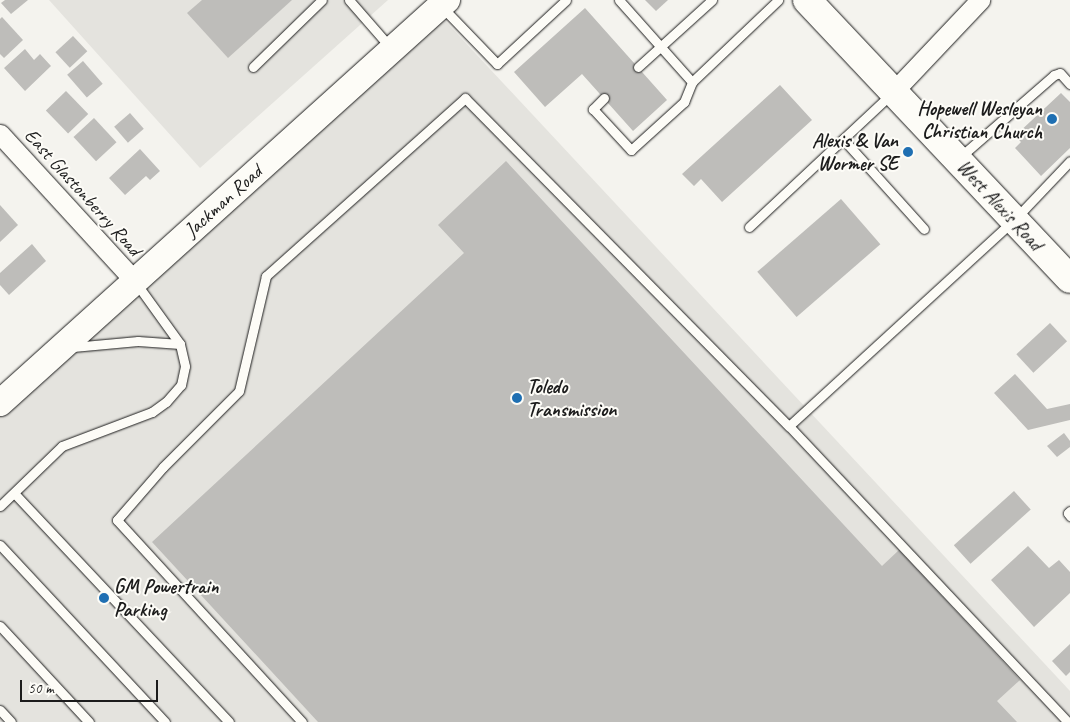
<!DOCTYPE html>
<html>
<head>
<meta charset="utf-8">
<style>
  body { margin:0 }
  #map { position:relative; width:1070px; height:722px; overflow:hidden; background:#f4f3ee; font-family:Caveat,sans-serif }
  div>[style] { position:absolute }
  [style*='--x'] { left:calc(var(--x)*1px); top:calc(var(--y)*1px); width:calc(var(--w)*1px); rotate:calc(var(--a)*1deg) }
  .built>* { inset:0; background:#e4e3de }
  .building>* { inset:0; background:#bebdba; transform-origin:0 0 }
  .roads { filter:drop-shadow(0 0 1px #1c1c1c) drop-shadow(0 0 1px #1c1c1c) }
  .service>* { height:9px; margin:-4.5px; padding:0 4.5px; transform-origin:4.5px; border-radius:4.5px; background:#fdfcf7 }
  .minor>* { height:19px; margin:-9.5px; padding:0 9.5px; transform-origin:9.5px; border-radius:9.5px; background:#fdfcf7 }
  .secondary>* { height:26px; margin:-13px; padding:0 13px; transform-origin:13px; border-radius:13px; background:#fdfcf7 }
  .primary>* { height:28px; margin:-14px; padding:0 14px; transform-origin:14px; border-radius:14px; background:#fdfcf7 }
  .dots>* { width:14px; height:14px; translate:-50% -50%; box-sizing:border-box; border:2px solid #fdfcf7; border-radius:50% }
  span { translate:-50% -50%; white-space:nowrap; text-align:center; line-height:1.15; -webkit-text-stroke:4px #fdfcf7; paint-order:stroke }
  .poi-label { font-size:20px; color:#1c1c1c; font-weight:700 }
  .right { translate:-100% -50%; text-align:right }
  .left { translate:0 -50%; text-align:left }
  .street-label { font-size:20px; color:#1c1c1c }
  .scale { position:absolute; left:20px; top:680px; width:138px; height:22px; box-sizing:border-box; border:2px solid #1c1c1c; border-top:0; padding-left:6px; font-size:15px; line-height:18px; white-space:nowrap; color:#1c1c1c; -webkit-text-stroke:4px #fdfcf7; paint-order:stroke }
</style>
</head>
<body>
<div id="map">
  <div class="built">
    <i style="clip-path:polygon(49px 0,388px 0,200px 168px)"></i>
    <i style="clip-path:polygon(435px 10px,1070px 691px,1070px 722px,0 722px,0 402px)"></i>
  </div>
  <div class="building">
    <i style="clip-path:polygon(5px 0,28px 0,11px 14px,1px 3px)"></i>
    <i style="clip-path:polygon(202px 0,292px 0,228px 58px,187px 13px)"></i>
    <i style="clip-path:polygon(645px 0,668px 0,656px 11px)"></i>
    <i style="clip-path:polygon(585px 8px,667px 100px,633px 131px,582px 74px,545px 107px,514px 72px)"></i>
    <i style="clip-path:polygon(2px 17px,23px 40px,4px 58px,0 54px,0 19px)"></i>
    <i style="left:73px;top:36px;width:21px;height:24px;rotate:47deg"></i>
    <i style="clip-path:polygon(25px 49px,34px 60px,40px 54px,51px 66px,25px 91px,4px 68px)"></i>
    <i style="left:83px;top:61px;width:30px;height:21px;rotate:49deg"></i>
    <i style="clip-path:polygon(780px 85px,812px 120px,722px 202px,701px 179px,694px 186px,682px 174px)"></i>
    <i style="left:66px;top:91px;width:32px;height:28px;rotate:46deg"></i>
    <i style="clip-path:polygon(1061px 93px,1070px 102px,1070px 148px,1041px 176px,1015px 148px,1021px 142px,1015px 136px)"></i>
    <i style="left:130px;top:113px;width:21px;height:21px;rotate:49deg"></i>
    <i style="left:94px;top:118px;width:33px;height:28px;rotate:47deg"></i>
    <i style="clip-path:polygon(140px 149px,160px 171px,150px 180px,146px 176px,125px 195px,109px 178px)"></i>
    <i style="clip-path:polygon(506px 161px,882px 566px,899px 550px,1020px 680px,997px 701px,1017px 722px,318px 722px,152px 542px,464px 253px,438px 225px)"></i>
    <i style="left:841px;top:199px;width:60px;height:111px;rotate:49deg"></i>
    <i style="clip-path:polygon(0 205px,18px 225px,0 242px)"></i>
    <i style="clip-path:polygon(32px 244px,46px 261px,9px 295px,0 285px,0 273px)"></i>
    <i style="left:1050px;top:323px;width:25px;height:46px;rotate:47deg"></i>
    <i style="clip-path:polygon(1015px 374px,1047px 409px,1070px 404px,1070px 420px,1028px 430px,994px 393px)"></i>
    <i style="clip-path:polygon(1064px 433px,1070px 441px,1070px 447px,1057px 457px,1047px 446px)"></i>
    <i style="left:1014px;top:491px;width:25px;height:81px;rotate:48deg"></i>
    <i style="clip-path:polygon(1028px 546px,1049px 568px,1059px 560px,1070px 572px,1070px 593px,1034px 627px,991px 580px)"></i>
    <i style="clip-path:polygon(1070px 644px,1070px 672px,1066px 676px,1052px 661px)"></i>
  </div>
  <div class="roads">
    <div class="service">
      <i style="--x:349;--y:0;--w:62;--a:48.9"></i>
      <i style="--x:619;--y:0;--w:110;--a:48.3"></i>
      <i style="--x:692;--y:82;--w:119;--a:-43.6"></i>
      <i style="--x:443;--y:8;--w:78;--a:46"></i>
      <i style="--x:497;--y:64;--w:94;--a:-42.8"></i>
      <i style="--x:253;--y:67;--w:96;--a:-44.2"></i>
      <i style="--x:638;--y:67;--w:100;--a:-42.2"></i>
      <i style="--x:604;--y:98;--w:16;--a:135"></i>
      <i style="--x:593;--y:109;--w:56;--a:47.2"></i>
      <i style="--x:631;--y:150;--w:72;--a:-42.2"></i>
      <i style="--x:684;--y:102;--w:22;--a:-68"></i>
      <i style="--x:843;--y:139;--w:121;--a:48"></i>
      <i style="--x:959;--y:158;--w:126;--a:-41.1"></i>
      <i style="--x:1054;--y:75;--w:6;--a:-18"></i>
      <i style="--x:1060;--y:73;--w:15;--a:48"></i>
      <i style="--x:749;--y:227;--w:195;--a:-43.1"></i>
      <i style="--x:73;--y:347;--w:65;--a:-5.3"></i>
      <i style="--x:138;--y:341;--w:42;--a:4.1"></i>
      <i style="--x:789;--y:426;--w:305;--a:-42.5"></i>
      <i style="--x:1014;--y:220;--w:81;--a:-46.5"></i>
      <i style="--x:14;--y:493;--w:314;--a:46.8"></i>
      <i style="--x:0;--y:506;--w:86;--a:-44.1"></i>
      <i style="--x:62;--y:446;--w:96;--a:-20.7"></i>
      <i style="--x:152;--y:412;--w:17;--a:-36"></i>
      <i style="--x:166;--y:402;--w:23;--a:-49"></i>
      <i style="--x:181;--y:385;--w:19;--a:-78"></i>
      <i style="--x:185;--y:366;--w:23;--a:-103"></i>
      <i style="--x:180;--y:344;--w:75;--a:-125.8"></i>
      <i style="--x:1070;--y:511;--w:3;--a:135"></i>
      <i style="--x:1068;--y:513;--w:4;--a:56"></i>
      <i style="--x:0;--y:545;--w:242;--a:47"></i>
      <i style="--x:0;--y:626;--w:131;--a:47.2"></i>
      <i style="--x:0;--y:710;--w:16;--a:47"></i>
      <i style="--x:302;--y:722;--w:274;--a:-132.5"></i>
      <i style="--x:117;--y:520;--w:70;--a:-49"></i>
      <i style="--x:163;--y:467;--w:107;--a:-45"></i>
      <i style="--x:239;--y:391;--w:118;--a:-76.8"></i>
      <i style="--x:266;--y:276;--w:267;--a:-41.8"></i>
      <i style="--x:465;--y:98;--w:461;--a:45.4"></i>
      <i style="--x:789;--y:426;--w:407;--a:46.7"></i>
    </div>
    <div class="minor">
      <i style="--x:893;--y:92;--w:127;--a:-46.6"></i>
      <i style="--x:0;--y:134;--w:198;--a:47.5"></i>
    </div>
    <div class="secondary">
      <i style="--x:0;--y:403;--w:602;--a:-42.04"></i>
    </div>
    <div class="primary">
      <i style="--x:807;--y:0;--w:383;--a:46.7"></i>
    </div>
  </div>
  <div class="dots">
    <i style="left:1052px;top:119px;background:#1f6fb2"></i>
    <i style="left:908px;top:152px;background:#1f6fb2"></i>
    <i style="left:517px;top:398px;background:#1f6fb2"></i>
    <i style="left:104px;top:598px;background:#1f6fb2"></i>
  </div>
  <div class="poi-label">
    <span class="right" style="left:1042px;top:120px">Hopewell Wesleyan<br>Christian Church</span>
    <span class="right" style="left:898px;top:152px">Alexis &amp; Van<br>Wormer SE</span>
    <span class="left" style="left:527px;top:398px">Toledo<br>Transmission</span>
    <span class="left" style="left:114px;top:598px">GM Powertrain<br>Parking</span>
  </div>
  <div class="street-label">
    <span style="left:83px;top:192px;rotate:48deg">East Glastonberry Road</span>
    <span style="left:223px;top:201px;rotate:-42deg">Jackman Road</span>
    <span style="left:1000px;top:205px;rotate:47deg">West Alexis Road</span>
  </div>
  <div class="scale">50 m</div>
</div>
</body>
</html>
